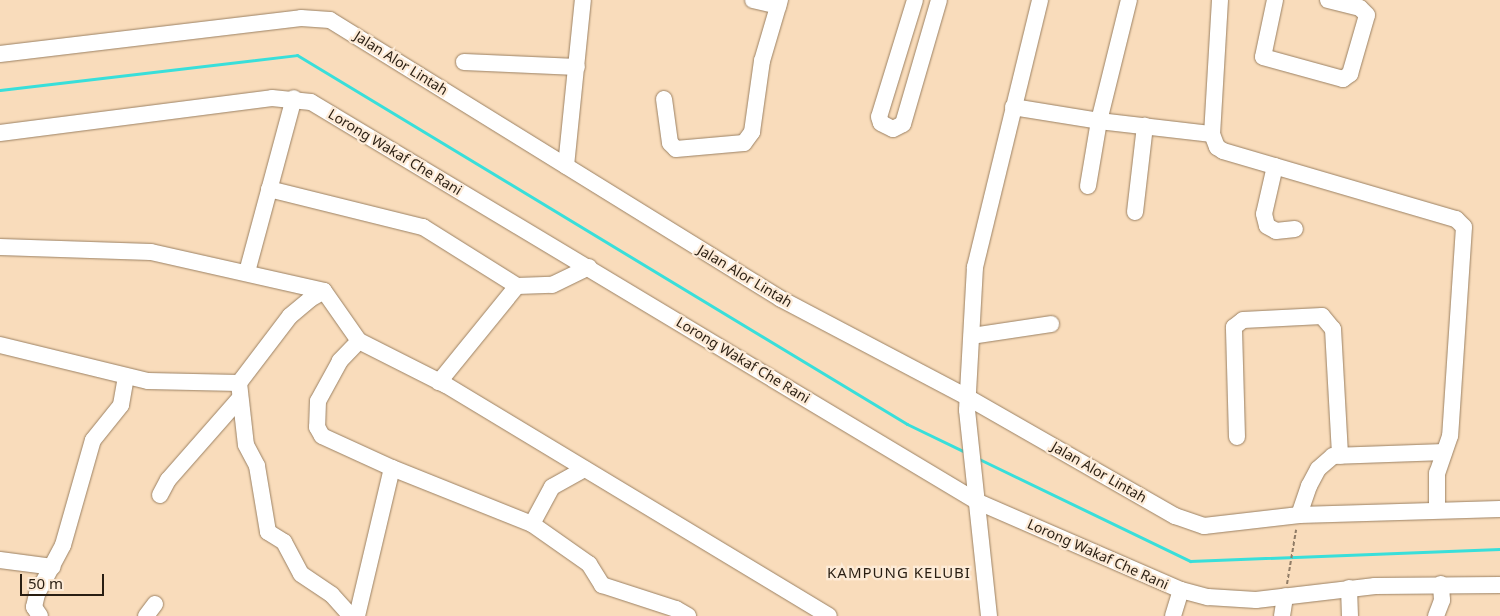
<!DOCTYPE html>
<html>
<head>
<meta charset="utf-8">
<style>
  body { margin:0 }
  #map { position:relative; width:1500px; height:616px; overflow:hidden; background:#f9dcbb; font-family:"Noto Sans",sans-serif }
  div>[style] { position:absolute }
  [style*='--x'] { left:calc(var(--x)*1px); top:calc(var(--y)*1px); width:calc(var(--w)*1px); rotate:calc(var(--a)*1deg) }
  .stream>* { height:3px; margin:-1.5px; padding:0 1.5px; transform-origin:1.5px; border-radius:1.5px; background:#39dfda }
  .path>* { height:2px; margin-top:-1px; transform-origin:0; background:repeating-linear-gradient(90deg,#907c66 0 4px,transparent 0 6.5px) }
  .roads { filter:drop-shadow(0 0 1px #9b8163) drop-shadow(0 0 1px #9b8163) }
  .minor>* { height:16px; margin:-8px; padding:0 8px; transform-origin:8px; border-radius:8px; background:#fff }
  span { translate:-50% -50%; white-space:nowrap; text-align:center; line-height:1.15; -webkit-text-stroke:4.5px #fdebd7; paint-order:stroke }
  .street-label { font-size:14px; color:#291e12 }
  .neighbourhood-label { font-size:15px; color:#291e12; letter-spacing:1px }
  .scale { position:absolute; left:20px; top:574px; width:84px; height:22px; box-sizing:border-box; border:2px solid #291e12; border-top:0; padding-left:6px; font-size:15px; line-height:18px; white-space:nowrap; color:#291e12; -webkit-text-stroke:4px #fdebd7; paint-order:stroke }
</style>
</head>
<body>
<div id="map">
  <div class="stream">
    <i style="--x:0;--y:90;--w:299;--a:-6.7"></i>
    <i style="--x:297;--y:55;--w:713;--a:31.17"></i>
    <i style="--x:907;--y:424;--w:67;--a:25.8"></i>
    <i style="--x:977;--y:458;--w:237;--a:25.8"></i>
    <i style="--x:1190;--y:561;--w:310;--a:-2.2"></i>
  </div>
  <div class="path">
    <i style="--x:1287;--y:584;--w:55;--a:-80.5"></i>
  </div>
  <div class="roads">
    <div class="minor">
      <i style="--x:753;--y:0;--w:26;--a:13"></i>
      <i style="--x:915;--y:0;--w:122;--a:107.1"></i>
      <i style="--x:879;--y:117;--w:6;--a:72"></i>
      <i style="--x:881;--y:123;--w:13;--a:27"></i>
      <i style="--x:893;--y:129;--w:11;--a:-27"></i>
      <i style="--x:903;--y:124;--w:129;--a:-73.8"></i>
      <i style="--x:1220;--y:0;--w:134;--a:93.4"></i>
      <i style="--x:1212;--y:134;--w:14;--a:69"></i>
      <i style="--x:1217;--y:147;--w:7;--a:34"></i>
      <i style="--x:1223;--y:151;--w:243;--a:16.3"></i>
      <i style="--x:1456;--y:219;--w:11;--a:45"></i>
      <i style="--x:1464;--y:227;--w:209;--a:93.8"></i>
      <i style="--x:1450;--y:436;--w:39;--a:109"></i>
      <i style="--x:1437;--y:473;--w:36;--a:90"></i>
      <i style="--x:1275;--y:0;--w:58;--a:101.9"></i>
      <i style="--x:1263;--y:57;--w:83;--a:15.4"></i>
      <i style="--x:1343;--y:79;--w:9;--a:-36"></i>
      <i style="--x:1350;--y:74;--w:61;--a:-73.9"></i>
      <i style="--x:1367;--y:15;--w:10;--a:-135"></i>
      <i style="--x:1360;--y:8;--w:33;--a:-166"></i>
      <i style="--x:0;--y:54;--w:303;--a:-6.8"></i>
      <i style="--x:301;--y:18;--w:29;--a:4"></i>
      <i style="--x:330;--y:20;--w:530;--a:31.74"></i>
      <i style="--x:781;--y:299;--w:210;--a:27.8"></i>
      <i style="--x:967;--y:397;--w:240;--a:29.8"></i>
      <i style="--x:1175;--y:516;--w:31;--a:19"></i>
      <i style="--x:1204;--y:526;--w:96;--a:-6.6"></i>
      <i style="--x:1299;--y:515;--w:201;--a:-1.7"></i>
      <i style="--x:464;--y:62;--w:113;--a:2.5"></i>
      <i style="--x:664;--y:99;--w:44;--a:82.2"></i>
      <i style="--x:670;--y:143;--w:8;--a:45"></i>
      <i style="--x:676;--y:149;--w:68;--a:-5"></i>
      <i style="--x:744;--y:143;--w:14;--a:-54"></i>
      <i style="--x:752;--y:132;--w:72;--a:-82"></i>
      <i style="--x:762;--y:61;--w:64;--a:-73.6"></i>
      <i style="--x:1013;--y:107;--w:87;--a:9.2"></i>
      <i style="--x:1099;--y:121;--w:114;--a:6.6"></i>
      <i style="--x:0;--y:133;--w:274;--a:-7.3"></i>
      <i style="--x:272;--y:98;--w:39;--a:6"></i>
      <i style="--x:311;--y:102;--w:776;--a:30.96"></i>
      <i style="--x:976;--y:501;--w:223;--a:23.5"></i>
      <i style="--x:1181;--y:590;--w:28;--a:15"></i>
      <i style="--x:1208;--y:597;--w:48;--a:3.6"></i>
      <i style="--x:1256;--y:600;--w:120;--a:-6.7"></i>
      <i style="--x:1375;--y:586;--w:125;--a:-0.5"></i>
      <i style="--x:566;--y:166;--w:167;--a:-84.2"></i>
      <i style="--x:1275;--y:166;--w:49;--a:102.9"></i>
      <i style="--x:1264;--y:214;--w:12;--a:76"></i>
      <i style="--x:1267;--y:226;--w:10;--a:29"></i>
      <i style="--x:1276;--y:231;--w:19;--a:-6"></i>
      <i style="--x:1088;--y:186;--w:66;--a:-80.4"></i>
      <i style="--x:1099;--y:121;--w:125;--a:-76.1"></i>
      <i style="--x:269;--y:189;--w:159;--a:13.9"></i>
      <i style="--x:423;--y:227;--w:111;--a:32.1"></i>
      <i style="--x:517;--y:286;--w:124;--a:129.1"></i>
      <i style="--x:1135;--y:212;--w:87;--a:-83.4"></i>
      <i style="--x:0;--y:247;--w:151;--a:1.9"></i>
      <i style="--x:151;--y:252;--w:177;--a:12.7"></i>
      <i style="--x:324;--y:291;--w:61;--a:55"></i>
      <i style="--x:359;--y:341;--w:97;--a:26.8"></i>
      <i style="--x:446;--y:385;--w:447;--a:31.1"></i>
      <i style="--x:247;--y:272;--w:180;--a:-74.9"></i>
      <i style="--x:517;--y:286;--w:35;--a:-2"></i>
      <i style="--x:552;--y:285;--w:41;--a:-25.9"></i>
      <i style="--x:972;--y:336;--w:80;--a:-8.6"></i>
      <i style="--x:359;--y:341;--w:28;--a:134"></i>
      <i style="--x:340;--y:361;--w:46;--a:118.8"></i>
      <i style="--x:318;--y:401;--w:26;--a:92"></i>
      <i style="--x:317;--y:427;--w:10;--a:61"></i>
      <i style="--x:322;--y:436;--w:77;--a:24.6"></i>
      <i style="--x:392;--y:468;--w:151;--a:21.8"></i>
      <i style="--x:532;--y:524;--w:70;--a:35.1"></i>
      <i style="--x:589;--y:564;--w:25;--a:58"></i>
      <i style="--x:602;--y:585;--w:78;--a:18"></i>
      <i style="--x:676;--y:609;--w:14;--a:30"></i>
      <i style="--x:0;--y:345;--w:152;--a:13.7"></i>
      <i style="--x:148;--y:381;--w:91;--a:1.3"></i>
      <i style="--x:239;--y:383;--w:84;--a:-52.7"></i>
      <i style="--x:290;--y:316;--w:26;--a:-40"></i>
      <i style="--x:310;--y:299;--w:16;--a:-30"></i>
      <i style="--x:239;--y:383;--w:62;--a:83.6"></i>
      <i style="--x:246;--y:445;--w:24;--a:62"></i>
      <i style="--x:257;--y:466;--w:67;--a:80.5"></i>
      <i style="--x:268;--y:532;--w:19;--a:32"></i>
      <i style="--x:284;--y:542;--w:36;--a:62"></i>
      <i style="--x:301;--y:574;--w:37;--a:34"></i>
      <i style="--x:332;--y:595;--w:28;--a:48"></i>
      <i style="--x:1237;--y:437;--w:110;--a:-91.6"></i>
      <i style="--x:1234;--y:327;--w:11;--a:-38"></i>
      <i style="--x:1243;--y:320;--w:79;--a:-2.9"></i>
      <i style="--x:1322;--y:316;--w:17;--a:50"></i>
      <i style="--x:1333;--y:329;--w:127;--a:86.8"></i>
      <i style="--x:160;--y:495;--w:17;--a:-62"></i>
      <i style="--x:168;--y:480;--w:109;--a:-48.7"></i>
      <i style="--x:1299;--y:515;--w:31;--a:-71"></i>
      <i style="--x:1309;--y:486;--w:19;--a:-62"></i>
      <i style="--x:1318;--y:469;--w:20;--a:-41"></i>
      <i style="--x:1333;--y:456;--w:111;--a:-2.1"></i>
      <i style="--x:532;--y:524;--w:42;--a:-61.6"></i>
      <i style="--x:552;--y:487;--w:37;--a:-29"></i>
      <i style="--x:0;--y:560;--w:53;--a:7.5"></i>
      <i style="--x:1349;--y:588;--w:28;--a:88"></i>
      <i style="--x:40;--y:616;--w:11;--a:-124"></i>
      <i style="--x:34;--y:607;--w:13;--a:-77"></i>
      <i style="--x:37;--y:594;--w:55;--a:-62"></i>
      <i style="--x:63;--y:545;--w:109;--a:-74.1"></i>
      <i style="--x:93;--y:440;--w:45;--a:-51.3"></i>
      <i style="--x:121;--y:405;--w:29;--a:-80"></i>
      <i style="--x:146;--y:616;--w:15;--a:-53"></i>
      <i style="--x:357;--y:616;--w:152;--a:-76.7"></i>
      <i style="--x:989;--y:616;--w:207;--a:-96.1"></i>
      <i style="--x:967;--y:410;--w:143;--a:-86.8"></i>
      <i style="--x:975;--y:267;--w:275;--a:-76.3"></i>
      <i style="--x:1173;--y:616;--w:27;--a:-73"></i>
      <i style="--x:1282;--y:616;--w:20;--a:-81"></i>
      <i style="--x:1436;--y:616;--w:17;--a:-69"></i>
      <i style="--x:1442;--y:600;--w:16;--a:-94"></i>
    </div>
  </div>
  <div class="street-label">
    <span style="left:401px;top:63px;rotate:32deg">Jalan Alor Lintah</span>
    <span style="left:395px;top:152px;rotate:31deg">Lorong Wakaf Che Rani</span>
    <span style="left:745px;top:276px;rotate:31deg">Jalan Alor Lintah</span>
    <span style="left:743px;top:360px;rotate:31deg">Lorong Wakaf Che Rani</span>
    <span style="left:1099px;top:472px;rotate:30deg">Jalan Alor Lintah</span>
    <span style="left:1098px;top:554px;rotate:24deg">Lorong Wakaf Che Rani</span>
  </div>
  <div class="neighbourhood-label">
    <span style="left:899px;top:573px">KAMPUNG KELUBI</span>
  </div>
  <div class="scale">50 m</div>
</div>
</body>
</html>
